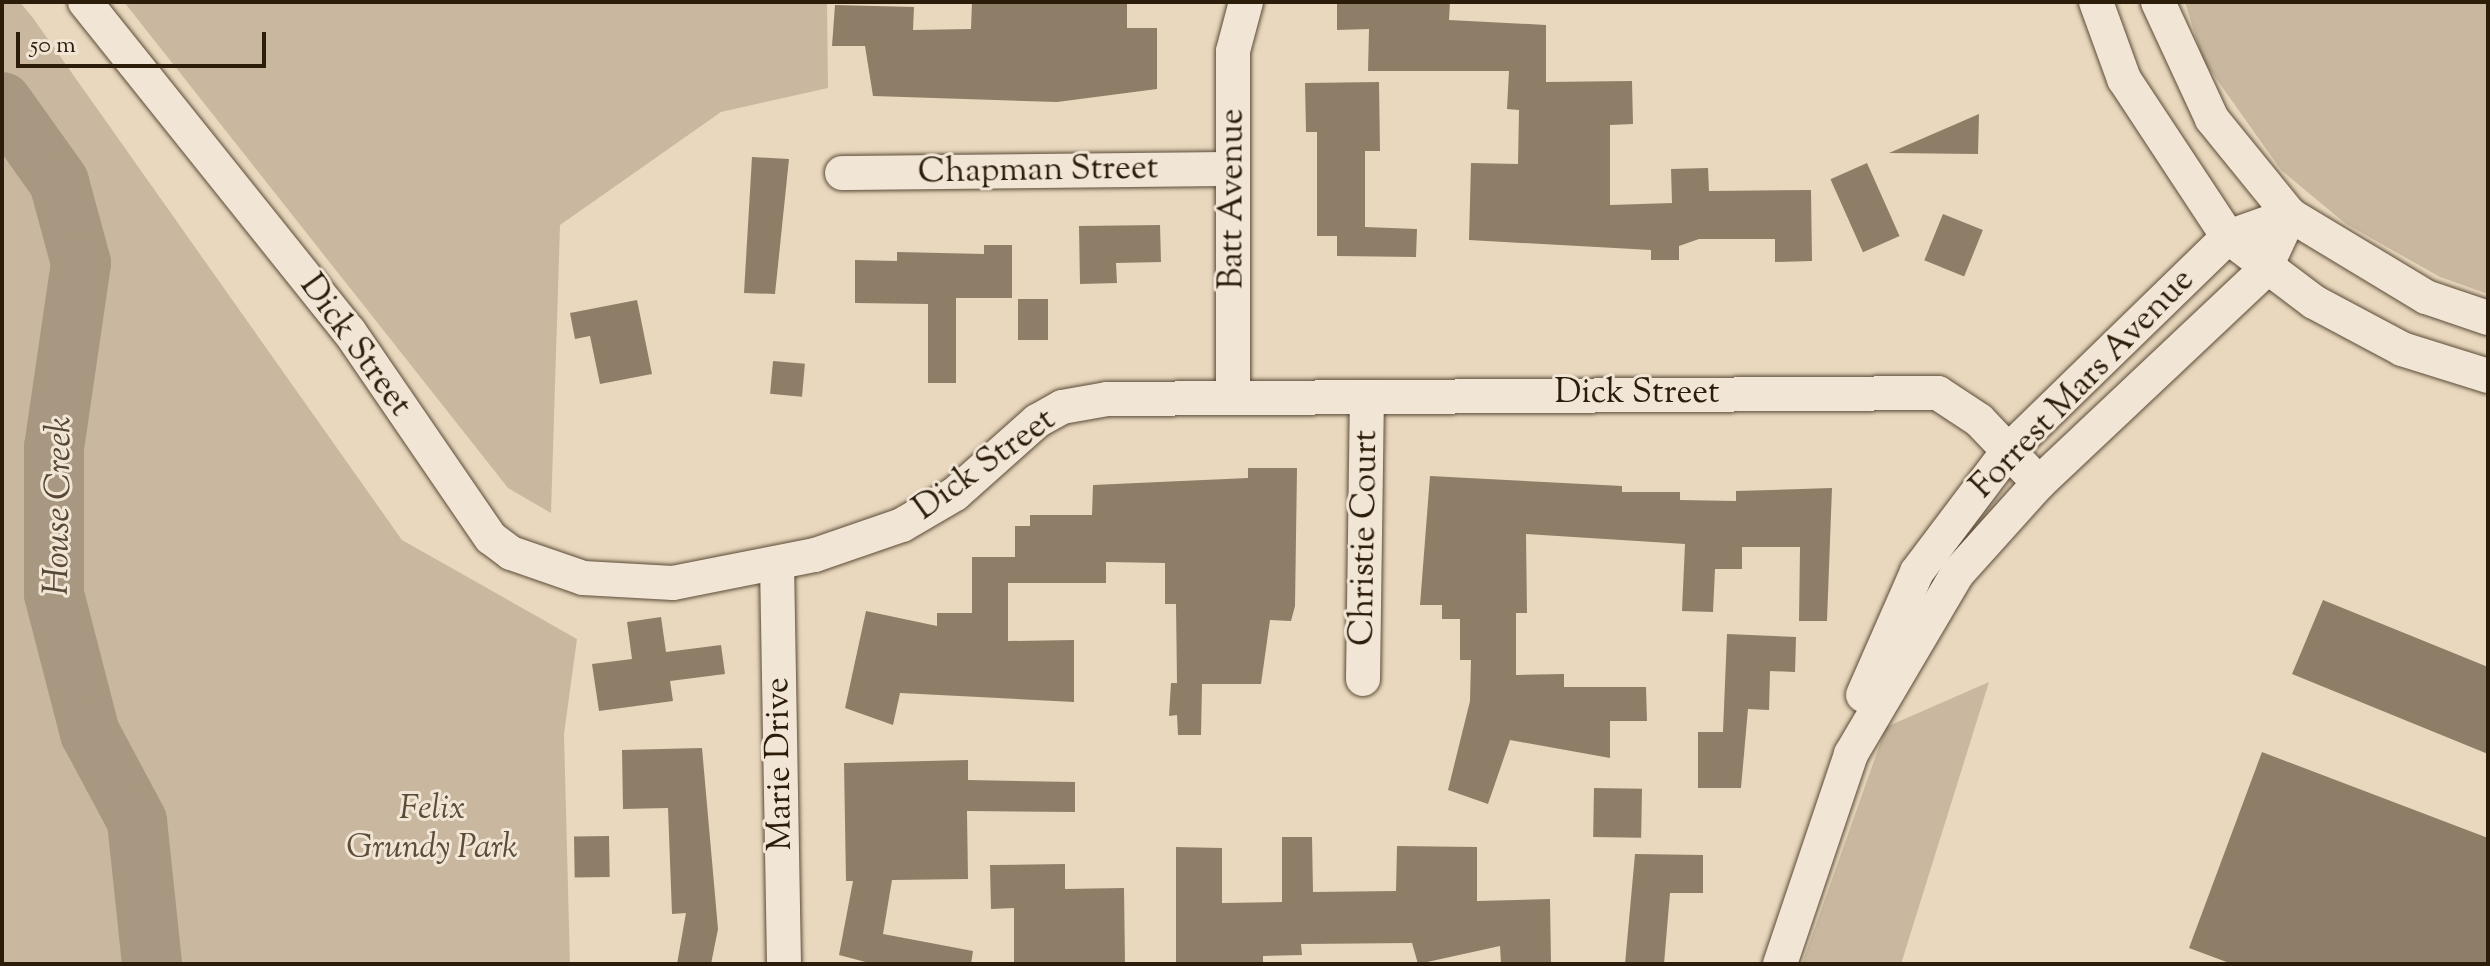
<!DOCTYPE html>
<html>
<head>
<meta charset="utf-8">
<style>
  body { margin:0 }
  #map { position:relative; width:2490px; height:966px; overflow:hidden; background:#e9d8be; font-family:"Sorts Mill Goudy",serif }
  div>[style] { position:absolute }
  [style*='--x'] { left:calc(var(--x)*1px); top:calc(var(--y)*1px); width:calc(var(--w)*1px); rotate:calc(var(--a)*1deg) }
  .green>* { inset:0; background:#c9b89f }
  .river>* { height:60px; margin:-30px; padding:0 30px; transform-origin:30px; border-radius:30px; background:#a99881 }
  .building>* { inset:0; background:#8e7e68; transform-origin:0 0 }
  .roads { filter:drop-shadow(0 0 2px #5b4b37) drop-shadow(0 0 2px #5b4b37) }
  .minor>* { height:34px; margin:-17px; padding:0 17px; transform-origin:17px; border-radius:17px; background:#f1e6d5 }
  span { translate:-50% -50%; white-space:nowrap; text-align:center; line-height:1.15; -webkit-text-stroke:6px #f1e6d5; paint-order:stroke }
  .street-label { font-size:34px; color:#2c1c0a }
  .park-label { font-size:34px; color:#5b4b37; font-style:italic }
  .water-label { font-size:36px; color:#584734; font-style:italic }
  .frame { position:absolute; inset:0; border:4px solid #2c1c0a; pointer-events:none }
  .scale { position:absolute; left:16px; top:32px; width:250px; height:36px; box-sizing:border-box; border:4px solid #2c1c0a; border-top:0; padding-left:10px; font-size:24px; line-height:28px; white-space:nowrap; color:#2c1c0a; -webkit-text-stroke:6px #f1e6d5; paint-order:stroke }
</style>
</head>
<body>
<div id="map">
  <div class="green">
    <i style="clip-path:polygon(2px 2px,20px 2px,33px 18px,402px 540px,577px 639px,564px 734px,570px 964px,2px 964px)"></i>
    <i style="clip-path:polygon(124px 2px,827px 2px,828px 88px,721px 112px,560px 225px,551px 513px,508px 488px)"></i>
    <i style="clip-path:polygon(2185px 2px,2488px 2px,2488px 294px,2440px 277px,2346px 224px,2281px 170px,2203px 60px)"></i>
    <i style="clip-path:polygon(1989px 682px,1901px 964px,1802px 964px,1886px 727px)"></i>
  </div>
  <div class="river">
    <i style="--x:2;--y:102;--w:98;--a:54.5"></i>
    <i style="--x:59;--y:182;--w:84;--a:74.8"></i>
    <i style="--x:81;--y:263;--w:186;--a:98.3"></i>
    <i style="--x:54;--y:447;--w:147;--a:90"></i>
    <i style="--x:54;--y:594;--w:144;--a:75.5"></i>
    <i style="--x:90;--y:733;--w:100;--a:61.9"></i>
    <i style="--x:137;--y:821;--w:144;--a:84"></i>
  </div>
  <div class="building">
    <i style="clip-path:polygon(972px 2px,1127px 2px,1127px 28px,1157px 28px,1157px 89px,1057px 102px,873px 96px,865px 46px,832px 46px,835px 5px,914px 7px,913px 30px,971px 29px)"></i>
    <i style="clip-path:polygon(1337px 2px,1450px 2px,1449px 20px,1546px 25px,1546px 82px,1632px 81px,1633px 124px,1610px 125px,1610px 205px,1672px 203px,1671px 169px,1708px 168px,1709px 191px,1811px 190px,1812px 261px,1775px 262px,1775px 239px,1699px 239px,1679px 246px,1679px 260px,1651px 260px,1651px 250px,1469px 240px,1471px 163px,1518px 164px,1519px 110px,1507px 109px,1509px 71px,1368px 71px,1369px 29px,1337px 30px)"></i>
    <i style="clip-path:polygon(1379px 82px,1380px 151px,1365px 151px,1365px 227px,1417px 229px,1416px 257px,1337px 256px,1337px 236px,1317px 236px,1317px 132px,1306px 132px,1305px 83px)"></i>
    <i style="clip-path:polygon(1979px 114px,1978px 154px,1889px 153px)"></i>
    <i style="clip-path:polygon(752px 157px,789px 159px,775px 294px,744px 293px)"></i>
    <i style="left:1867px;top:163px;width:80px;height:40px;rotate:66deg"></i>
    <i style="left:1943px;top:214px;width:43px;height:50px;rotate:22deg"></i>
    <i style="clip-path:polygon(1160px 225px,1161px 262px,1116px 263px,1117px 283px,1080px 284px,1079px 226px)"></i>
    <i style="clip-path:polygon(984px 245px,1012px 245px,1012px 298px,956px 298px,956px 383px,928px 383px,928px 304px,855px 303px,855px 260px,897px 261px,897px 252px,984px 254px)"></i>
    <i style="left:1018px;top:299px;width:30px;height:41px"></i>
    <i style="clip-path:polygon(637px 300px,652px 374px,600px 384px,590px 336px,575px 339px,570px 313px)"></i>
    <i style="left:773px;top:361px;width:32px;height:33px;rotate:5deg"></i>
    <i style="clip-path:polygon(1248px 468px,1297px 468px,1295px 606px,1291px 621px,1270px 620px,1261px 684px,1202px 684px,1201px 735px,1178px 735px,1177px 715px,1169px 716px,1171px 683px,1177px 683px,1176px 604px,1165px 604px,1165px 563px,1106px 562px,1106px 583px,1008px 583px,1008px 641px,1074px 640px,1074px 702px,900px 693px,893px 725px,845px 708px,866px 611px,937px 626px,937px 613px,972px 613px,972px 557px,1015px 557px,1015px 526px,1030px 526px,1030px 515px,1092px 515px,1093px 485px,1248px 478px)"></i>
    <i style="clip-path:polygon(1430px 476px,1622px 486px,1622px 492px,1680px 492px,1680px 500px,1736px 501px,1736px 491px,1832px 488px,1827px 621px,1799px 621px,1800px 547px,1742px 547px,1742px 569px,1715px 569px,1713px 612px,1682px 611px,1685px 544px,1526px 534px,1527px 613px,1516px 613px,1516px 675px,1564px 674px,1564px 687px,1646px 687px,1647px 721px,1610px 721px,1610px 758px,1510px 740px,1488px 804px,1448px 790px,1470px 701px,1471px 660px,1460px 660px,1460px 619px,1442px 619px,1442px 605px,1420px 605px)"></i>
    <i style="clip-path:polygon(2323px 600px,2488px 667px,2488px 754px,2292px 674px)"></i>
    <i style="clip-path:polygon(661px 617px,666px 652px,721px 645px,725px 674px,670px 681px,673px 701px,599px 711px,592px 664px,632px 659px,627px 622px)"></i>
    <i style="clip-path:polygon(1727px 634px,1796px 637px,1795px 672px,1770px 671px,1769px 710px,1748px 709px,1741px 788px,1698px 788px,1698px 732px,1723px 732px)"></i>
    <i style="clip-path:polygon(702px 748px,718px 929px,711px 964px,677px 964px,686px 913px,672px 914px,668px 808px,623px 809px,622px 750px)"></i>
    <i style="clip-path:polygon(2262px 752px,2488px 838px,2488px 964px,2232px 964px,2189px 948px)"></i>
    <i style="clip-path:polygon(968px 760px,968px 780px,1075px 782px,1075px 812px,967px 811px,968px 879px,892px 880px,883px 934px,973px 951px,971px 964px,873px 964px,839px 955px,853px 881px,846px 881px,844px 763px)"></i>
    <i style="left:1594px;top:788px;width:48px;height:49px;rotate:1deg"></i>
    <i style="left:609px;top:836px;width:41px;height:35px;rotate:89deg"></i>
    <i style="clip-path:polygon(1282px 837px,1312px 837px,1313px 892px,1396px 891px,1397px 846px,1477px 847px,1477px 901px,1550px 899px,1551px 964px,1501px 964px,1500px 946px,1418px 964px,1412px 943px,1301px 944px,1302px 955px,1263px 956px,1263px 964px,1176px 964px,1176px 847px,1222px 848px,1222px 903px,1282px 902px)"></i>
    <i style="clip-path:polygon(1635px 854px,1703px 855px,1703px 893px,1670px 893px,1664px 964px,1625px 964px)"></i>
    <i style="clip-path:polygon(1065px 864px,1065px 889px,1124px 888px,1125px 964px,1014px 964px,1014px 908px,991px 909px,990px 865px)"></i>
  </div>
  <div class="roads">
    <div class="minor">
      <i style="--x:85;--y:2;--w:422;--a:51.3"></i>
      <i style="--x:349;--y:331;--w:251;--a:55.6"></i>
      <i style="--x:491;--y:538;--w:25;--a:37"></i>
      <i style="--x:511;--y:553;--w:76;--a:19.1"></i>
      <i style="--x:583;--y:578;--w:90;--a:3.2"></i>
      <i style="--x:673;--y:583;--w:145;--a:-11.2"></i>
      <i style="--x:815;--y:555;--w:92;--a:-19"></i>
      <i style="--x:902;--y:525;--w:61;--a:-30.3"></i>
      <i style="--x:955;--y:494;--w:110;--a:-41.7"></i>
      <i style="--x:1037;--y:421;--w:29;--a:-29"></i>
      <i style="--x:1062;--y:407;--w:46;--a:-10.1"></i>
      <i style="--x:1107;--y:399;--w:831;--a:-0.41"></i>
      <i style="--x:1938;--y:393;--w:49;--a:33.4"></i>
      <i style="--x:1979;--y:420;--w:87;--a:46.4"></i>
      <i style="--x:2096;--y:2;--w:82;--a:70"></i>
      <i style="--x:2124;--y:79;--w:189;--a:56.6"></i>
      <i style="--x:2228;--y:237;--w:108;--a:37.1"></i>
      <i style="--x:2314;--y:302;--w:100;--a:28.1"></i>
      <i style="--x:2402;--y:349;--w:90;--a:17.4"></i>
      <i style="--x:2158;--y:2;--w:129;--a:65.2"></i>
      <i style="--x:2212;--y:119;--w:124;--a:50.9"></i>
      <i style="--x:2290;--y:215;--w:159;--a:31.1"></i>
      <i style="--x:2426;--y:297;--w:65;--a:18.7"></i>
      <i style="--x:842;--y:173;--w:391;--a:-0.6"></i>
      <i style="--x:1233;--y:398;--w:347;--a:-90"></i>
      <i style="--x:1233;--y:51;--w:51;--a:-75.1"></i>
      <i style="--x:777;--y:563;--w:401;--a:89"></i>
      <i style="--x:1363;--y:679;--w:282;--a:-89.2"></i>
      <i style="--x:1863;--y:695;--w:134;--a:-66.3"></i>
      <i style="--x:1917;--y:572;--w:153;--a:-53"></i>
      <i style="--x:2009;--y:450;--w:305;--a:-44.2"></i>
      <i style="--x:2228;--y:237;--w:66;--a:-19.5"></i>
      <i style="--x:1780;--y:964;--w:222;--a:-71.3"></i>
      <i style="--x:1851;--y:754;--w:209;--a:-59.5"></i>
      <i style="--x:1957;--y:574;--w:122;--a:-48"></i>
      <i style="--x:2039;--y:483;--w:309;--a:-43.3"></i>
      <i style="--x:2264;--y:271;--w:62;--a:-65.1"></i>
    </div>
  </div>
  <div class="street-label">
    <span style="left:1038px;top:171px;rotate:-1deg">Chapman Street</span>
    <span style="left:1233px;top:199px;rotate:-90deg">Batt Avenue</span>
    <span style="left:355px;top:346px;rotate:54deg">Dick Street</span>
    <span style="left:2083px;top:384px;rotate:-46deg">Forrest Mars Avenue</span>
    <span style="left:1637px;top:394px">Dick Street</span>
    <span style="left:985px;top:465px;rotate:-36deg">Dick Street</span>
    <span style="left:1365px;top:538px;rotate:-89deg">Christie Court</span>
    <span style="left:780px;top:764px;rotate:-91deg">Marie Drive</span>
  </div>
  <div class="park-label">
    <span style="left:432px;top:829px">Felix<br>Grundy Park</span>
  </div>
  <div class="water-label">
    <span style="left:60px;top:506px;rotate:-89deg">House Creek</span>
  </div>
  <div class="frame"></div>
  <div class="scale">50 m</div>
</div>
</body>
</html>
